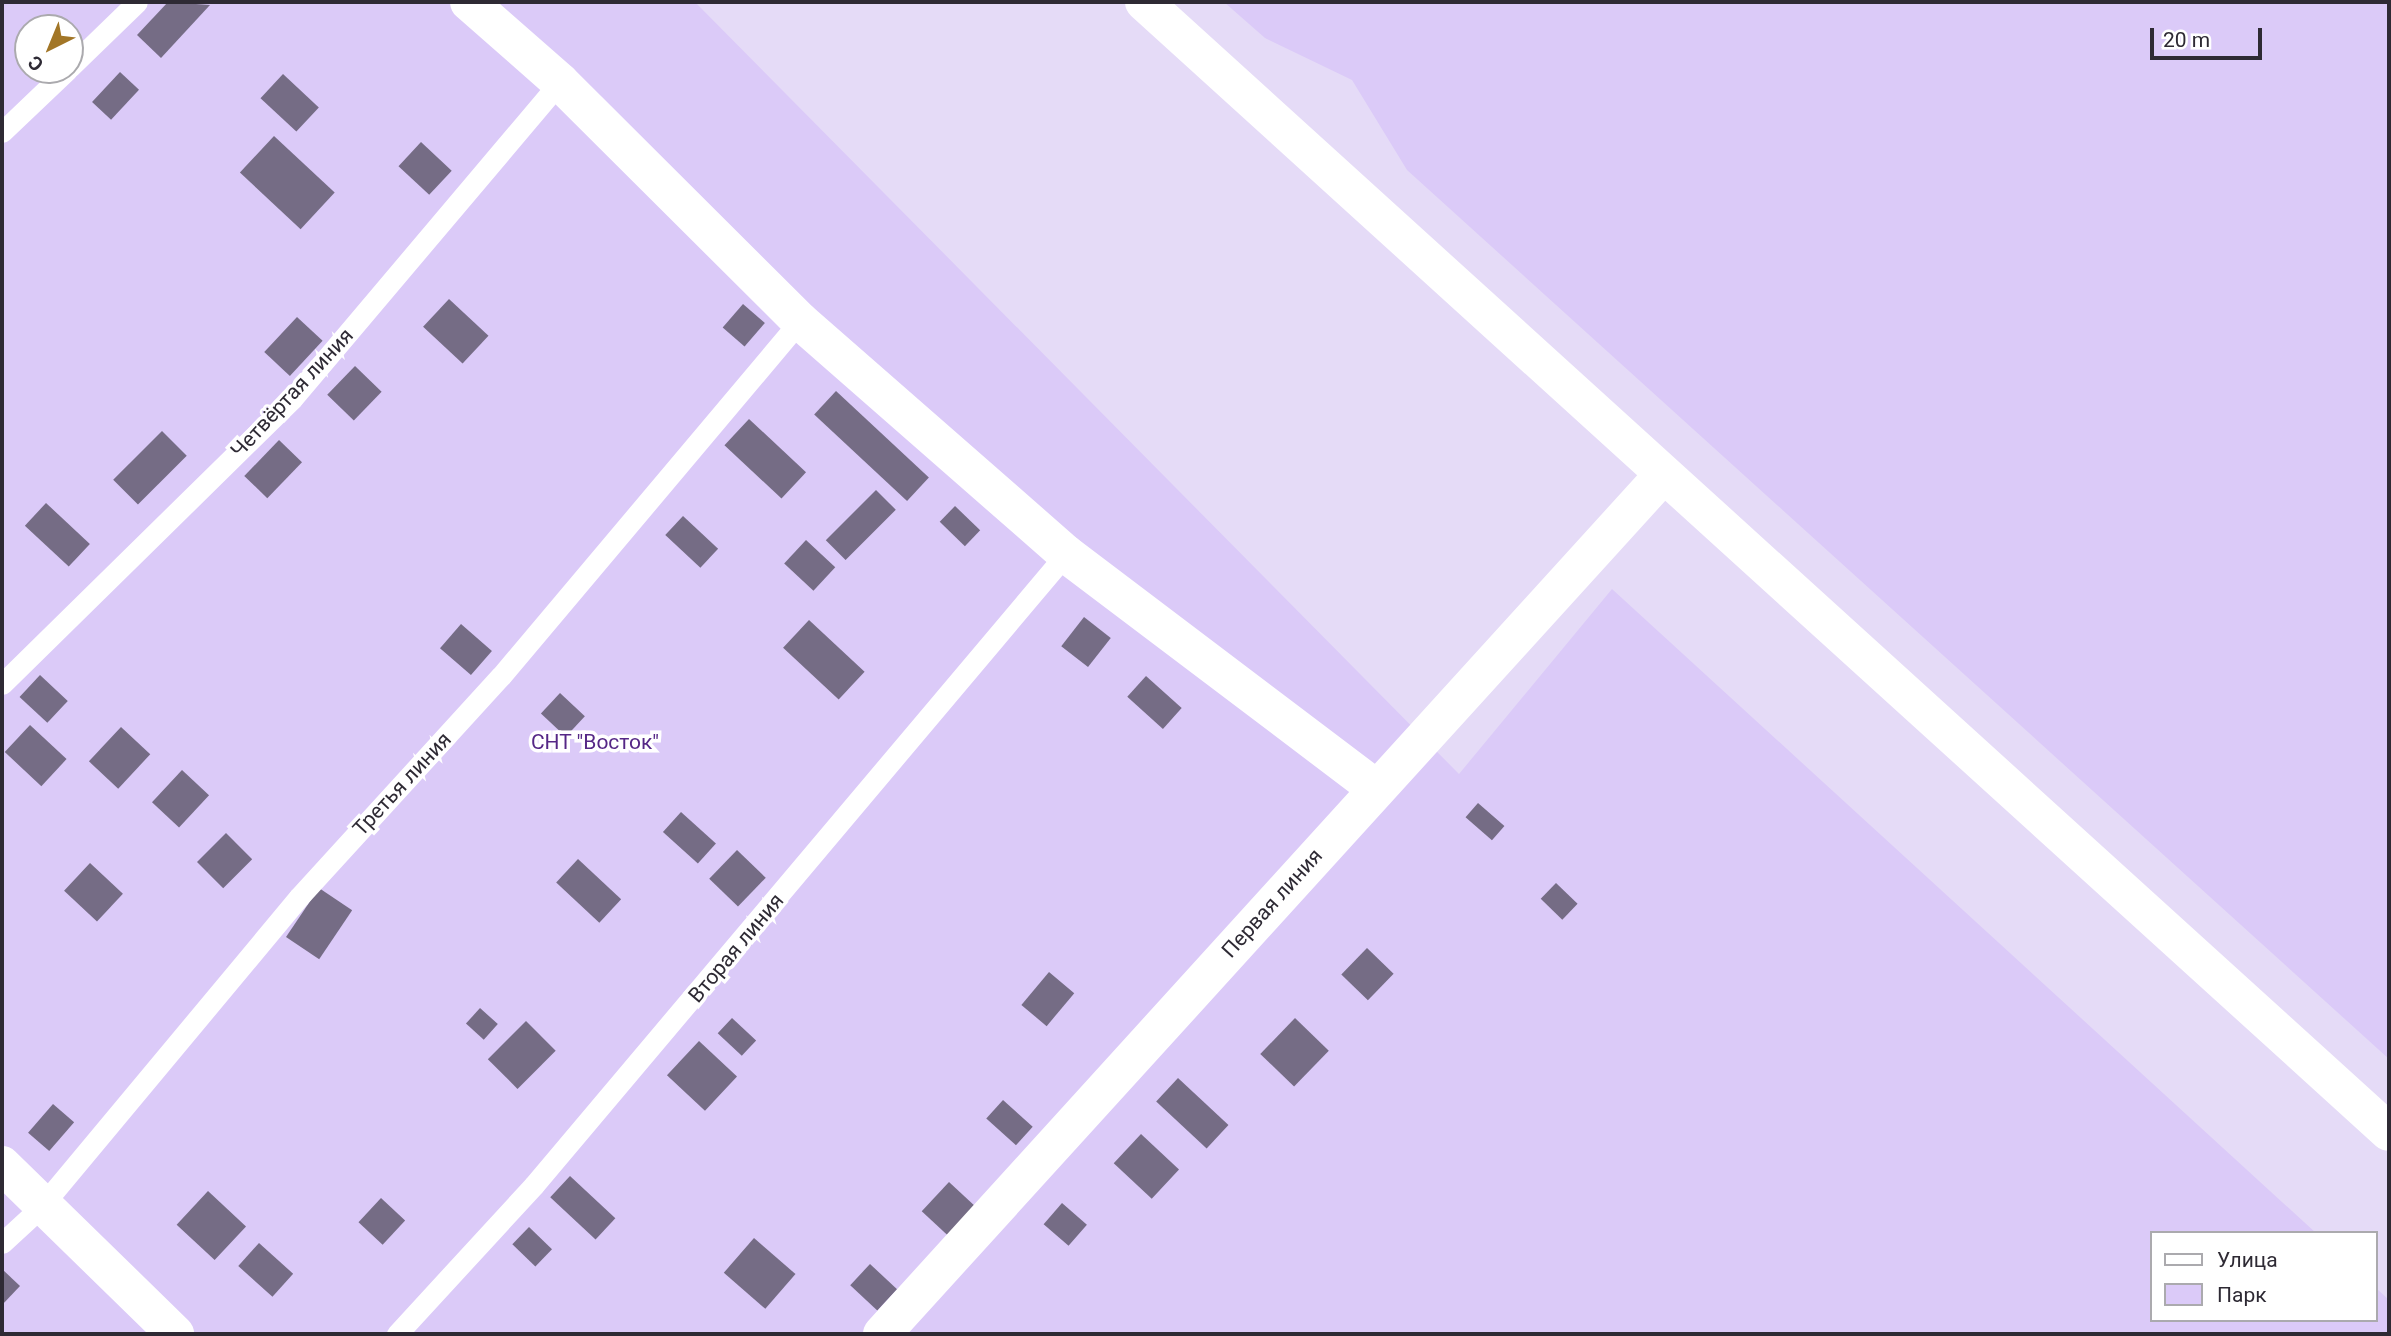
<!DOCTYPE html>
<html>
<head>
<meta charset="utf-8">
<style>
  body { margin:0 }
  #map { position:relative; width:2391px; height:1336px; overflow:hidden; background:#e5dbf7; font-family:Roboto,sans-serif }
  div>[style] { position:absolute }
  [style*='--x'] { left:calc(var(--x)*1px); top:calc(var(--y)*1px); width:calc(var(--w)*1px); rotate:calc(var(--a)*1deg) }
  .green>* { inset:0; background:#dbcaf8 }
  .building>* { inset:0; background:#756c85; transform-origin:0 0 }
  .lane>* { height:21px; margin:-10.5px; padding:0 10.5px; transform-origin:10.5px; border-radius:10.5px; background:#fff }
  .street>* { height:38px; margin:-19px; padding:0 19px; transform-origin:19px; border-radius:19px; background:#fff }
  .primary>* { height:38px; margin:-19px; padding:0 19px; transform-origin:19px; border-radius:19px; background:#fff }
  span { translate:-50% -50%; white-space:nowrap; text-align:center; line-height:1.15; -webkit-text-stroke:7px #fff; paint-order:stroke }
  .street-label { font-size:21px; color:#2e2a34 }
  .park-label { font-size:21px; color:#552786 }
  .frame { position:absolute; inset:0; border:4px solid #2e2a34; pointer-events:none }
  .legend { position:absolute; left:2150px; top:1231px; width:228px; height:91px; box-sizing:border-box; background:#fff; border:2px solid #abaaae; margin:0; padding:9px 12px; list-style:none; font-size:21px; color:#2e2a34 }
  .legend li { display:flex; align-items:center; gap:14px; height:35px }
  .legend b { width:35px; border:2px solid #abaaae }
  .north { position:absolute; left:14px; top:14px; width:70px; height:70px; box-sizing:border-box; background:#fff; border:2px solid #abaaae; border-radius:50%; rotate:223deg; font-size:19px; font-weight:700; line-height:28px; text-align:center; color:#2e2a34 }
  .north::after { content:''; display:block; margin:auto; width:24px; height:32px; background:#a27627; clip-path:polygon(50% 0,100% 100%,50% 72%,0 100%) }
  .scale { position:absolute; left:2150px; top:28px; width:112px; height:32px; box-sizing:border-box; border:4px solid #2e2a34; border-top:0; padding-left:9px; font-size:21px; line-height:24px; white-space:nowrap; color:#2e2a34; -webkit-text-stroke:5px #fff; paint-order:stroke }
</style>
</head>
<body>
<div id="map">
  <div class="green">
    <i style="clip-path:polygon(evenodd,2px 2px,695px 2px,1459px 774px,1612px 589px,2316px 1233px,2151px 1233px,2151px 1320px,2375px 1320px,2375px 1287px,2389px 1300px,2389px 1334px,2px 1334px,2px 2px,28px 28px,70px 28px,70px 70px,28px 70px,28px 28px)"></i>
    <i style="clip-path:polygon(1224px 2px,2389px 2px,2389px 1059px,1407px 170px,1352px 80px,1265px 38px)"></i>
  </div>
  <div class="building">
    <i style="clip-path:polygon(168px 2px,210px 5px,161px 58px,137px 35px)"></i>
    <i style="left:120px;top:72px;width:26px;height:41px;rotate:43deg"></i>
    <i style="left:283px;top:74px;width:49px;height:33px;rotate:43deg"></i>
    <i style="left:274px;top:136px;width:83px;height:50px;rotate:43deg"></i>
    <i style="left:421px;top:142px;width:42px;height:33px;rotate:43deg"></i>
    <i style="left:449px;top:299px;width:54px;height:38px;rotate:43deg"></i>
    <i style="left:743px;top:304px;width:29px;height:31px;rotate:41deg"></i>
    <i style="left:297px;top:317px;width:35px;height:48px;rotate:43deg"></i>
    <i style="left:355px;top:366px;width:37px;height:40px;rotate:44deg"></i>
    <i style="left:836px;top:391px;width:127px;height:32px;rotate:43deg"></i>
    <i style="left:749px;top:419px;width:78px;height:36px;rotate:43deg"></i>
    <i style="left:162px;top:431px;width:35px;height:69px;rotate:45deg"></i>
    <i style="left:279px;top:440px;width:32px;height:50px;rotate:44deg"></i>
    <i style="left:876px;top:490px;width:28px;height:71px;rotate:45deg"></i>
    <i style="left:46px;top:503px;width:60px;height:31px;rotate:43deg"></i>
    <i style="left:955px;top:506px;width:35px;height:22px;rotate:44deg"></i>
    <i style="left:683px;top:516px;width:48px;height:26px;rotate:43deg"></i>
    <i style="left:806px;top:540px;width:40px;height:32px;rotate:43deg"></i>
    <i style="left:1084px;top:617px;width:34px;height:37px;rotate:38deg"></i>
    <i style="left:809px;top:620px;width:76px;height:38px;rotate:43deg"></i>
    <i style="left:461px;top:624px;width:41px;height:32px;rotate:41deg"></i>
    <i style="left:40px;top:675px;width:38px;height:30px;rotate:43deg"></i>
    <i style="left:1146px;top:676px;width:48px;height:28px;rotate:42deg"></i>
    <i style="left:560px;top:693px;width:34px;height:28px;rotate:43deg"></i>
    <i style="left:30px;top:725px;width:50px;height:37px;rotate:43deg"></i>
    <i style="left:121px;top:727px;width:40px;height:47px;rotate:43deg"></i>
    <i style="left:182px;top:770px;width:37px;height:44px;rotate:43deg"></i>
    <i style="left:1478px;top:803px;width:35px;height:19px;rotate:41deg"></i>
    <i style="left:681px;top:812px;width:47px;height:27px;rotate:42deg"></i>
    <i style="left:226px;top:833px;width:37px;height:41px;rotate:45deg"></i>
    <i style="left:737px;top:850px;width:40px;height:40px;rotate:44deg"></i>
    <i style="left:578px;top:859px;width:59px;height:32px;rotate:43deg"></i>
    <i style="left:90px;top:863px;width:45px;height:38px;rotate:43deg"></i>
    <i style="left:1556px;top:883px;width:30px;height:22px;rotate:44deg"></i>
    <i style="left:319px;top:888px;width:40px;height:59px;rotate:34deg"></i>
    <i style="left:1367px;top:948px;width:37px;height:37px;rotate:44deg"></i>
    <i style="left:1049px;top:972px;width:33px;height:43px;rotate:40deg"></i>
    <i style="left:480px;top:1008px;width:24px;height:21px;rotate:42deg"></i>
    <i style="left:732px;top:1018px;width:33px;height:21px;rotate:43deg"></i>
    <i style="left:1295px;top:1018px;width:47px;height:50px;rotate:44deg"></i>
    <i style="left:526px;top:1021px;width:42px;height:54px;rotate:45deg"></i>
    <i style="left:699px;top:1041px;width:52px;height:47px;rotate:43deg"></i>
    <i style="left:1178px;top:1078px;width:69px;height:32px;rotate:43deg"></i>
    <i style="left:1003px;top:1100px;width:40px;height:25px;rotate:42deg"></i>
    <i style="left:53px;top:1104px;width:28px;height:38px;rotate:41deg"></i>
    <i style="left:1141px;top:1134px;width:52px;height:40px;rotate:43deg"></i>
    <i style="left:570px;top:1176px;width:62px;height:29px;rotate:43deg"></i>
    <i style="left:949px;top:1182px;width:35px;height:40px;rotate:43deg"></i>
    <i style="left:208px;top:1191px;width:52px;height:46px;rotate:43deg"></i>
    <i style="left:381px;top:1198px;width:33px;height:33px;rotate:43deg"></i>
    <i style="left:1062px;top:1203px;width:33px;height:28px;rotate:41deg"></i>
    <i style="left:529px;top:1227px;width:32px;height:24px;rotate:44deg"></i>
    <i style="left:754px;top:1238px;width:55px;height:46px;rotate:41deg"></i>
    <i style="left:259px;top:1243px;width:46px;height:31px;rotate:42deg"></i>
    <i style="left:870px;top:1264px;width:37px;height:29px;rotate:43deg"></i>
    <i style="clip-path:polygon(2px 1269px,20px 1286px,2px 1305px)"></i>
  </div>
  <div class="lane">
    <i style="--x:70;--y:67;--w:93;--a:-44.1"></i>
    <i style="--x:2;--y:132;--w:90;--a:-43.6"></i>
    <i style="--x:2;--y:684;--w:407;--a:-44.5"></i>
    <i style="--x:292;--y:399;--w:415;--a:-49.8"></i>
    <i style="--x:2;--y:1243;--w:52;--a:-42.6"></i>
    <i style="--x:40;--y:1208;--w:405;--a:-50.2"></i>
    <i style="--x:299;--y:897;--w:299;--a:-47.6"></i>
    <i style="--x:501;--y:676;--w:464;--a:-49.9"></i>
    <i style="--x:397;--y:1334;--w:202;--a:-47.4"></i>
    <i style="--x:534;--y:1185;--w:825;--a:-49.87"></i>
  </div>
  <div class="street">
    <i style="--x:469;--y:2;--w:121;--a:41.3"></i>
    <i style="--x:560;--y:82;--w:339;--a:44.9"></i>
    <i style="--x:800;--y:321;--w:354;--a:41.2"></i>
    <i style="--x:1066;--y:554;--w:388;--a:37.1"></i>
    <i style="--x:2;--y:1165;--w:242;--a:44.3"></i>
    <i style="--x:882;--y:1334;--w:1162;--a:-47.72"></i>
  </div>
  <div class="primary">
    <i style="--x:1144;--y:2;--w:1681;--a:42.23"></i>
  </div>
  <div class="street-label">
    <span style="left:292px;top:393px;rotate:-47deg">Четвёртая линия</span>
    <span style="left:402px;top:784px;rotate:-47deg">Третья линия</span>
    <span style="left:1272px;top:903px;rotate:-48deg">Первая линия</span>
    <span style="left:736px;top:948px;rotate:-50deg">Вторая линия</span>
  </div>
  <div class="park-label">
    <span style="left:595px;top:742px">СНТ "Восток"</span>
  </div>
  <div class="frame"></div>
  <ul class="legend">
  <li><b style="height:9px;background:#fff"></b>Улица</li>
  <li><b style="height:19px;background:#dbcaf8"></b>Парк</li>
  </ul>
  <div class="north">С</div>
  <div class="scale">20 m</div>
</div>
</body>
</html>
